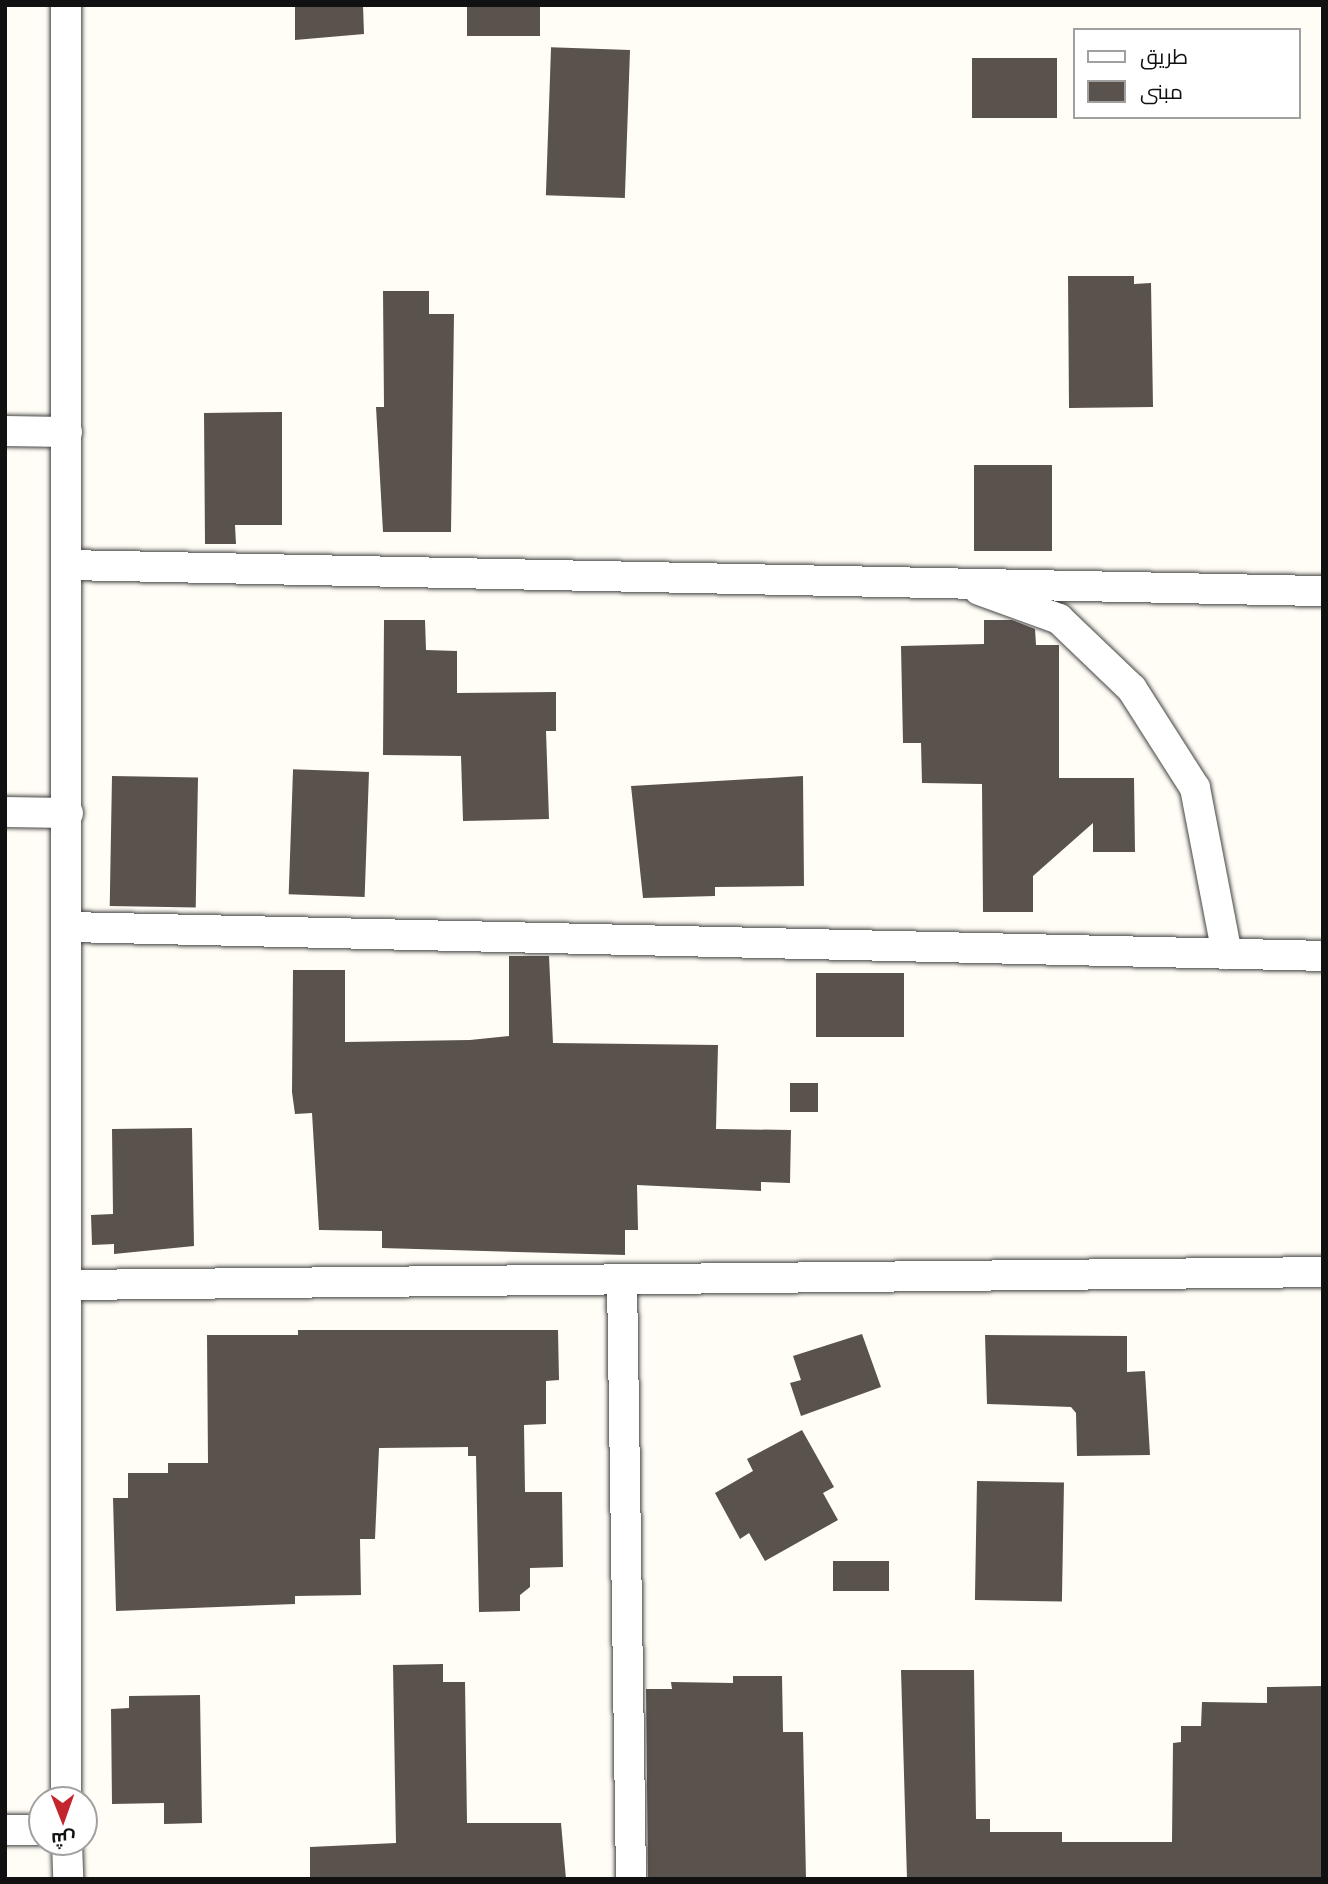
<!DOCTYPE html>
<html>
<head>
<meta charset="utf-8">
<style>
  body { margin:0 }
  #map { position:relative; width:1328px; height:1884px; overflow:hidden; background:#fffdf5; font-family:"Source Serif 4",Cairo,serif }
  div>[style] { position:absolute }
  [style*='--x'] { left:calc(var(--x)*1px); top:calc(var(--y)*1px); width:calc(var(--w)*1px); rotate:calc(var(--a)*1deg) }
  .building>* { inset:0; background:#5a524d; transform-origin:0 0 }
  .roads { filter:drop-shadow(0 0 2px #444) drop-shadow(0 0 2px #444) }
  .street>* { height:30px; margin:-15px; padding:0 15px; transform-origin:15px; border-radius:15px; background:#fff }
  span { translate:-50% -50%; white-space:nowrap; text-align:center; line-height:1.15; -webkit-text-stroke:7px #fff; paint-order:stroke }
  .frame { position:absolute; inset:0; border:7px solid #111; pointer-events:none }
  .legend { position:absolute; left:1073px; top:28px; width:228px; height:91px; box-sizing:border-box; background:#fff; border:2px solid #a0a0a0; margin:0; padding:9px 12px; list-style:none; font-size:21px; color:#111 }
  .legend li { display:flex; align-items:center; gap:14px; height:35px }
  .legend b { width:35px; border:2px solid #a0a0a0 }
  .north { position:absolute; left:28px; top:1786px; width:70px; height:70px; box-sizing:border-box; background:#fff; border:2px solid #a0a0a0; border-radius:50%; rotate:179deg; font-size:19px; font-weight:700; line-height:28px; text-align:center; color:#111 }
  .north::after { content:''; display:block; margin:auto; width:24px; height:32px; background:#c4262e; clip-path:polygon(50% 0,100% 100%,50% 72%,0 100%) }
</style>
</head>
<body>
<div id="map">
  <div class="building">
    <i style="clip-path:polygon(295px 5px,363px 5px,364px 34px,295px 40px)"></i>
    <i style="left:467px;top:5px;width:73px;height:31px"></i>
    <i style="left:630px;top:50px;width:148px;height:79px;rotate:92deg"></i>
    <i style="left:1057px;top:58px;width:60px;height:85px;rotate:90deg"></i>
    <i style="clip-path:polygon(1068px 276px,1134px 276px,1134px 284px,1151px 283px,1153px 407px,1069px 408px)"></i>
    <i style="clip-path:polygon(383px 291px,429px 291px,429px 314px,454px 314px,451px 532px,383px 532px,376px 407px,384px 407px)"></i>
    <i style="clip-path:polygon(282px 412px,282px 525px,235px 525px,236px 544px,205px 544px,204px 413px)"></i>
    <i style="left:974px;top:465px;width:78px;height:86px"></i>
    <i style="clip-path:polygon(384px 620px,425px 620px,426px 650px,457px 651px,457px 693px,556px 692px,556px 731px,546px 731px,549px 819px,463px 821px,461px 756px,383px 755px)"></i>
    <i style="clip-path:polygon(984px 620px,1012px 620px,1035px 629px,1036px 645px,1059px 645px,1059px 778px,1134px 778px,1135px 852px,1093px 852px,1093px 823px,1033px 876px,1033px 912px,983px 912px,982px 784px,922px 783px,921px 743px,903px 743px,901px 646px,984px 644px)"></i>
    <i style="left:369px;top:772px;width:125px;height:76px;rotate:92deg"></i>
    <i style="left:112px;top:776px;width:86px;height:130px;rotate:1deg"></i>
    <i style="clip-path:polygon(803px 776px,804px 886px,715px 887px,715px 896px,643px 898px,631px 786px)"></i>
    <i style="clip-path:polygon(509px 956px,549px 956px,553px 1043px,718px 1045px,716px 1129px,791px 1130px,790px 1183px,761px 1182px,761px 1191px,637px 1185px,638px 1230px,625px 1230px,625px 1255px,382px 1248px,382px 1231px,319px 1230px,312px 1113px,295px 1114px,292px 1092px,293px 970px,345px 970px,345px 1042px,470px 1040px,509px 1036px)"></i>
    <i style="left:816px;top:973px;width:88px;height:64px"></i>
    <i style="left:790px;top:1083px;width:28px;height:29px"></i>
    <i style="clip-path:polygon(192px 1128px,194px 1246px,114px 1254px,114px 1244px,92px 1245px,91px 1215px,113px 1214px,112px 1129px)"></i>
    <i style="clip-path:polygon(298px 1330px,558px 1330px,559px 1380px,546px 1381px,546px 1424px,524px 1425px,525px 1492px,562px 1492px,563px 1567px,530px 1568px,530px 1587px,520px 1595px,520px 1611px,479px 1612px,476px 1456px,468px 1456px,468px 1447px,379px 1448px,375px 1539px,360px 1539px,361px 1595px,295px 1596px,295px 1604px,116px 1611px,113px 1498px,128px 1498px,128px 1473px,168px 1473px,168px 1463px,208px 1463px,207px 1335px,298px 1335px)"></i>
    <i style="clip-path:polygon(862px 1334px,881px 1387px,801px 1416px,790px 1383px,801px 1380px,793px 1356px)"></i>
    <i style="clip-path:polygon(985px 1335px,1127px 1336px,1127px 1372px,1145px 1371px,1150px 1455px,1077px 1456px,1076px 1413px,1071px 1407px,987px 1404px)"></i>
    <i style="clip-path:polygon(802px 1430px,834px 1487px,823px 1493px,838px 1520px,765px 1561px,749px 1533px,740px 1539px,715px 1493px,753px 1471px,747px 1459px)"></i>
    <i style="left:977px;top:1481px;width:87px;height:119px;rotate:1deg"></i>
    <i style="left:833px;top:1561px;width:56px;height:30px"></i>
    <i style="clip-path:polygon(443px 1664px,443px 1682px,465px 1682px,467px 1823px,561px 1823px,566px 1879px,310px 1879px,310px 1847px,396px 1843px,393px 1665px)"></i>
    <i style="clip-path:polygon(901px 1670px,974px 1670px,976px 1819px,990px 1819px,990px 1832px,1062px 1832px,1062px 1842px,1172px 1842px,1173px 1743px,1181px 1742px,1181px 1726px,1201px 1726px,1202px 1702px,1267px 1703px,1267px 1687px,1323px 1686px,1321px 1879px,907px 1879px)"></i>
    <i style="clip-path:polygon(733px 1676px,782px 1676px,783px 1732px,803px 1732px,806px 1879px,648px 1879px,646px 1689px,672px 1689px,671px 1682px,733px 1683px)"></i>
    <i style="clip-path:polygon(200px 1695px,202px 1823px,164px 1824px,164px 1803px,112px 1804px,111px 1709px,129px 1708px,129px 1696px)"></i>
  </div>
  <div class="roads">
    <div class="street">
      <i style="--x:66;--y:5;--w:1795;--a:90"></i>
      <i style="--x:5;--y:431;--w:62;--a:0.9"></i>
      <i style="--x:67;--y:565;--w:1256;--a:1.19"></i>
      <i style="--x:979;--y:590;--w:85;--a:19.9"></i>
      <i style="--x:1059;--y:619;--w:101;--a:43.8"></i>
      <i style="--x:1132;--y:689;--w:117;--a:57.5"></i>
      <i style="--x:1195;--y:788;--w:169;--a:79.1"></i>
      <i style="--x:5;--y:812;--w:63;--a:0.9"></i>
      <i style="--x:69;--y:927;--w:1254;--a:1.32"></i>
      <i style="--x:622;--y:1279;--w:600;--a:89.14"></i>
      <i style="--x:70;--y:1285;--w:1253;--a:-0.59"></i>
      <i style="--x:5;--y:1830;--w:37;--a:0"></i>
      <i style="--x:67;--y:1842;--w:37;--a:88"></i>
    </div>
  </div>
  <div class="frame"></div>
  <ul class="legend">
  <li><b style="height:9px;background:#fff"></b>طريق</li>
  <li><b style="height:19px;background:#5a524d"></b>مبنى</li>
  </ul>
  <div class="north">ش</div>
</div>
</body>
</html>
